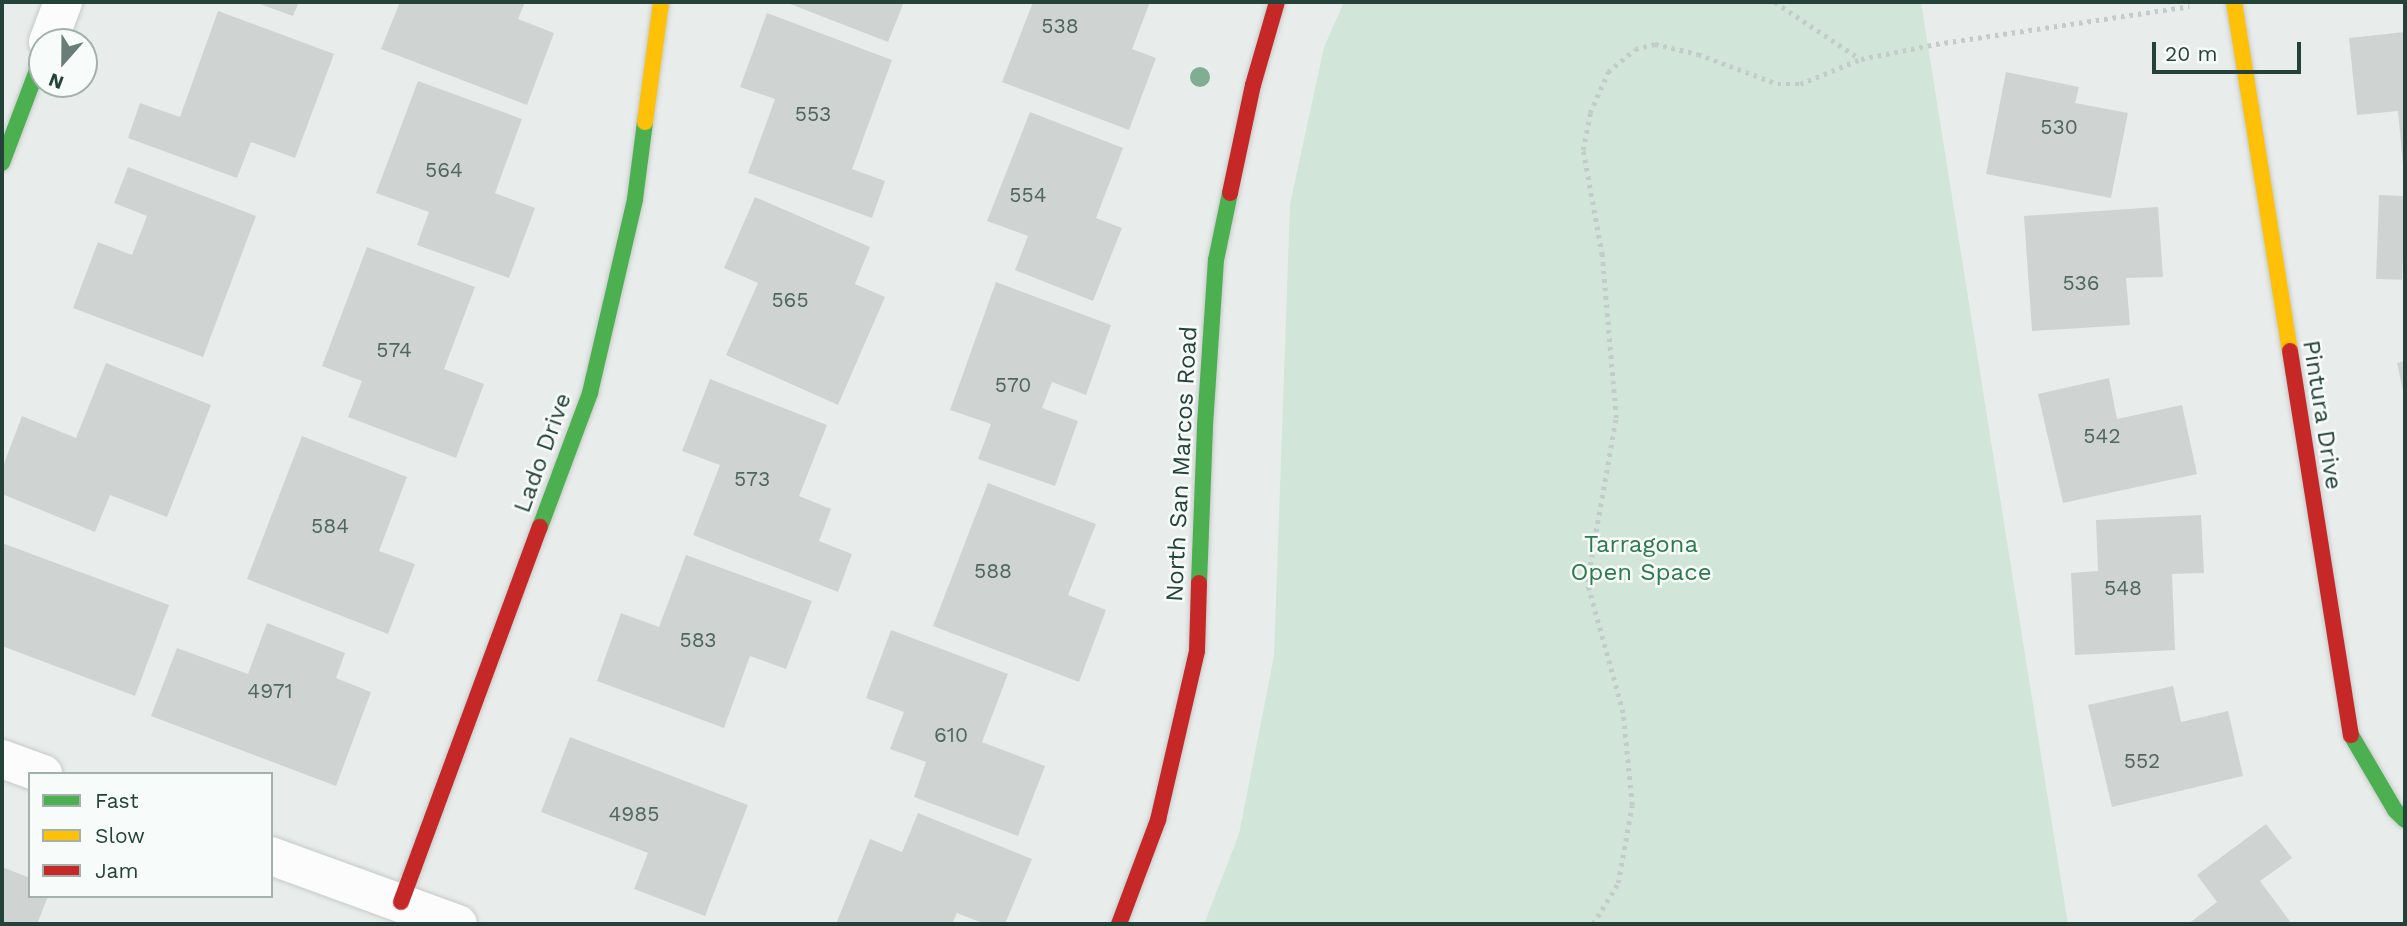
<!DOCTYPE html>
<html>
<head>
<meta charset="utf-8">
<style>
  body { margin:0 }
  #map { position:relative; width:2407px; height:926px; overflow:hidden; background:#e8edeb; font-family:"Work Sans",sans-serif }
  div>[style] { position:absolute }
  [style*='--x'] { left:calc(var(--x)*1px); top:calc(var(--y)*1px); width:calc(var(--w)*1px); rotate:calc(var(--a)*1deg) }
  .green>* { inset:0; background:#d1e6d8 }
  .building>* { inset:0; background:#cfd4d2; transform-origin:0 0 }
  .path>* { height:4.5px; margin-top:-2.25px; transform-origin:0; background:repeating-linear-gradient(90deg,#c3ccca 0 3.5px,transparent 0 8.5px) }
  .roads { filter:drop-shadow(0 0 2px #c5cac8) drop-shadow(0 0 2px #c5cac8) }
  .street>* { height:38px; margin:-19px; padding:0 19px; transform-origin:19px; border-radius:19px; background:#fcfcfc }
  .fast>* { height:16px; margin:-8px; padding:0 8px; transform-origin:8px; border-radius:8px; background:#4caf50 }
  .slow>* { height:16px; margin:-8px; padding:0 8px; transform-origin:8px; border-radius:8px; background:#ffc107 }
  .jam>* { height:16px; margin:-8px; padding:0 8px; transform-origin:8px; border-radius:8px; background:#c62828 }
  .trees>* { width:20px; height:20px; margin:-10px; border-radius:50%; background:#81ae93 }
  span { translate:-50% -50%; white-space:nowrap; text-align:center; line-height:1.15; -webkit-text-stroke:5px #f7fbf9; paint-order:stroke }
  .number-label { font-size:21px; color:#506761 }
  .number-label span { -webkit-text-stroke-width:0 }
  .street-label { font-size:24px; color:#24423a }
  .park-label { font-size:24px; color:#2d7a4b }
  .frame { position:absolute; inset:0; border:4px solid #24423a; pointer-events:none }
  .legend { position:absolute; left:28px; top:772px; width:245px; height:126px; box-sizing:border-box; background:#f7fbf9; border:2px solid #a3b1ad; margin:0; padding:9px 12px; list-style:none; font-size:21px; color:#24423a }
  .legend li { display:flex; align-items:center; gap:14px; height:35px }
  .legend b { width:35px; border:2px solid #a3b1ad }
  .north { position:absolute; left:28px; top:28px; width:70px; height:70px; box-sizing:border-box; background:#f7fbf9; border:2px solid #a3b1ad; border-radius:50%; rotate:201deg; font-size:19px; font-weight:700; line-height:28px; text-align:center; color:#24423a }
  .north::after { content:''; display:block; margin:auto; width:24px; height:32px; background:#697e78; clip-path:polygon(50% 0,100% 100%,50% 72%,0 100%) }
  .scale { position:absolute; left:2152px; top:42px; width:149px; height:32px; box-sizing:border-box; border:4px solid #24423a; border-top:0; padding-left:9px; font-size:21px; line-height:24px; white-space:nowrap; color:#24423a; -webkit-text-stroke:5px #f7fbf9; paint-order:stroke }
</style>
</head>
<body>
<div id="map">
  <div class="green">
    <i style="clip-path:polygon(1344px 2px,1921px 2px,2068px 924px,1204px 924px,1239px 834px,1274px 656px,1290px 204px,1324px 47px)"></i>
  </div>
  <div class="building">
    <i style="clip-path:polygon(254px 2px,299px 2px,293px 16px)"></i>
    <i style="clip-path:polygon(400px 2px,525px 2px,518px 19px,554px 33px,527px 105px,381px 49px)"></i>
    <i style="clip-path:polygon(785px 2px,904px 2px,888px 42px)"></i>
    <i style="clip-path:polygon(1033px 2px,1150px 2px,1132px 49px,1156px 58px,1129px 130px,1002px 82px)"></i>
    <i style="clip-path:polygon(218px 11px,334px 54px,295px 158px,251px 142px,237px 178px,128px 138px,140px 103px,180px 117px)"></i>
    <i style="clip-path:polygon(767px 13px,892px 60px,852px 169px,885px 181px,872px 218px,748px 173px,775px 99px,740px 87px)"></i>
    <i style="clip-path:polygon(2405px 32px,2405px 165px,2403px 165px,2398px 111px,2357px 115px,2349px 38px)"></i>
    <i style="clip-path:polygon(2006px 72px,2079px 87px,2075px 103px,2128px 113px,2111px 198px,1986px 174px)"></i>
    <i style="clip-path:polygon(418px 81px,522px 119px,495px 193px,535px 208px,509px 278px,417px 245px,429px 212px,376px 193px)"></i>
    <i style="clip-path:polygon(1030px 112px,1123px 148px,1096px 218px,1122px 228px,1093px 301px,1015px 270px,1028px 236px,987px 221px)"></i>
    <i style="clip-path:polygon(128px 167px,256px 216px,203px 357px,73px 308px,98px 242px,132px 255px,147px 216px,114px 203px)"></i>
    <i style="left:2379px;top:195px;width:26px;height:84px;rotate:2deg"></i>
    <i style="clip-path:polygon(755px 197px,870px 247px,855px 284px,885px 297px,838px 405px,726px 355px,758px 283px,724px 268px)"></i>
    <i style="clip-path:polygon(2158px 207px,2163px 277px,2126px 278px,2130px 325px,2032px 331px,2024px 216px)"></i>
    <i style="clip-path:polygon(367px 247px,475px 287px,444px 369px,484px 384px,456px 458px,348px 417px,362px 381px,322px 366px)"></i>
    <i style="clip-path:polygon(996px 282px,1111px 325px,1086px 395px,1052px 382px,1042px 408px,1078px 421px,1055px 486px,978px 459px,991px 424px,950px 410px)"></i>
    <i style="clip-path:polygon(2405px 361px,2405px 395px,2404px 395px,2397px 363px)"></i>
    <i style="clip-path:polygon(106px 363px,211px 405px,167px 517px,110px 495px,95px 532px,2px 494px,2px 469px,22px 416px,76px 438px)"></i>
    <i style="clip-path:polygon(2109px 378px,2117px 419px,2182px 405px,2197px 474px,2063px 503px,2038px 394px)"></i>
    <i style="clip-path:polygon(710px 379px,827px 425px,799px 496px,831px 509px,819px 541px,852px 554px,838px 592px,693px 535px,720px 465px,682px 451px)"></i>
    <i style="clip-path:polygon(302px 436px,407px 477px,379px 551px,415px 564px,388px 634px,247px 579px)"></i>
    <i style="clip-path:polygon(988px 483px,1096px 524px,1068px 595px,1106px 610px,1079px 682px,933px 626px)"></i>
    <i style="clip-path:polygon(2201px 515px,2204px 573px,2172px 574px,2175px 650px,2075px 655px,2071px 573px,2098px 571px,2096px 520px)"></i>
    <i style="clip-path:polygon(2px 543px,169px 605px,135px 696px,2px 646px)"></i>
    <i style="clip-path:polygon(686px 555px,812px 601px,786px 669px,750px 656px,724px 728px,597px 681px,621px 613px,659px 627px)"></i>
    <i style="clip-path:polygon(267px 623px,345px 653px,336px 678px,371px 692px,336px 786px,151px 716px,177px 648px,248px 674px)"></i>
    <i style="clip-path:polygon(891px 630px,1008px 674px,982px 742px,1045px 766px,1018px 836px,914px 797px,926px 762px,890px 749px,904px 712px,866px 698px)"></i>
    <i style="clip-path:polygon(2173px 686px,2181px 722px,2228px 711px,2243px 776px,2112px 807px,2088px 705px)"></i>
    <i style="clip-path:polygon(570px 737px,748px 805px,705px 916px,634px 889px,648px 853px,541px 812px)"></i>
    <i style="clip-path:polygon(918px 813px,1032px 859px,1005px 924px,985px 924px,957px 913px,952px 924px,836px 924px,870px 839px,902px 852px)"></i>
    <i style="clip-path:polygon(2266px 824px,2292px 858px,2260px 881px,2292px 924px,2188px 924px,2217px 902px,2197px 875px)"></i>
    <i style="clip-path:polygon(2px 867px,30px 878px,30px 896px,48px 896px,38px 922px,45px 924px,2px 924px)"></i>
  </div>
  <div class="path">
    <i style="--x:1775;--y:2;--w:102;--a:33.8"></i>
    <i style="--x:1593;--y:924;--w:48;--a:-58.6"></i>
    <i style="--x:1618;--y:883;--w:79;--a:-79.8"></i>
    <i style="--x:1632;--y:805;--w:92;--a:-95.6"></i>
    <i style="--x:1623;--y:713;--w:136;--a:-105.4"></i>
    <i style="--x:1587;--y:582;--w:167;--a:-80"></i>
    <i style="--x:1616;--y:418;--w:164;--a:-94.9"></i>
    <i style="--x:1602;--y:255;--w:107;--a:-100.3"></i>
    <i style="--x:1583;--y:150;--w:38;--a:-79"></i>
    <i style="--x:1590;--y:113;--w:45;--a:-66.3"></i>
    <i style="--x:1608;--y:72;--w:35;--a:-40"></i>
    <i style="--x:1635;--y:49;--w:21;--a:-14"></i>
    <i style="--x:1655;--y:44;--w:44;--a:13.1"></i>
    <i style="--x:1698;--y:54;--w:85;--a:20.6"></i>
    <i style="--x:1778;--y:84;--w:22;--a:0"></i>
    <i style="--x:1800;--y:84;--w:66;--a:-22.3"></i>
    <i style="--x:1861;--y:59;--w:76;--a:-11.3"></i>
    <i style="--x:1936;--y:44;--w:256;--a:-8.5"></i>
  </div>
  <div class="roads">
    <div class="street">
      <i style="--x:48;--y:42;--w:43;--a:-69.4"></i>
      <i style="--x:2;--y:759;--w:44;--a:20.1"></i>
      <i style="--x:271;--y:856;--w:199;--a:20"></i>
    </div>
    <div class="fast">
      <i style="--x:2;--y:163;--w:113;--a:-69.3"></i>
      <i style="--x:540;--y:527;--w:143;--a:-69.5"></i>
      <i style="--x:590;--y:393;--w:199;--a:-76.9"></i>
      <i style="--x:635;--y:199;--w:78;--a:-82.6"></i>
      <i style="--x:1199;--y:583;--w:158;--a:-87.8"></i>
      <i style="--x:1205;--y:425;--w:165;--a:-86.2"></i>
      <i style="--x:1216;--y:260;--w:68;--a:-78.2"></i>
      <i style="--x:2351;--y:735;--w:87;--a:59.6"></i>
      <i style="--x:2395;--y:810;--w:14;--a:45"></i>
    </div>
    <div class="slow">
      <i style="--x:2234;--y:2;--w:353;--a:80.9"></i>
      <i style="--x:645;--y:122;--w:121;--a:-82.4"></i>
    </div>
    <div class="jam">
      <i style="--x:1230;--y:193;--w:110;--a:-78"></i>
      <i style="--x:1253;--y:85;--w:86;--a:-73.9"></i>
      <i style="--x:2290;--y:351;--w:389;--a:81"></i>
      <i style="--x:401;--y:902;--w:400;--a:-69.7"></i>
      <i style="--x:1119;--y:924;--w:111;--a:-69.4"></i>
      <i style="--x:1158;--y:820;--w:173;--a:-77"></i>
      <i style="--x:1197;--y:651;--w:68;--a:-88.3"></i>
    </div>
  </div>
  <div class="trees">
    <i style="left:1200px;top:77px"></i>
  </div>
  <div class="number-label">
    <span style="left:1060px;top:26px">538</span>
    <span style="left:813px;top:114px">553</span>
    <span style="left:2059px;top:127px">530</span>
    <span style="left:444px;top:170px">564</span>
    <span style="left:1028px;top:195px">554</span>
    <span style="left:2081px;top:283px">536</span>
    <span style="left:790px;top:300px">565</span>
    <span style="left:394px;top:350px">574</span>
    <span style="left:1013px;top:385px">570</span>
    <span style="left:2102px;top:436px">542</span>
    <span style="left:752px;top:479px">573</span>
    <span style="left:330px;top:526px">584</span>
    <span style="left:993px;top:571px">588</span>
    <span style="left:2123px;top:588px">548</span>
    <span style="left:698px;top:640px">583</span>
    <span style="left:270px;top:691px">4971</span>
    <span style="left:951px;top:735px">610</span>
    <span style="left:2142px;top:761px">552</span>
    <span style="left:634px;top:814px">4985</span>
  </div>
  <div class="street-label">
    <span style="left:2322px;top:415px;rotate:81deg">Pintura Drive</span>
    <span style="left:543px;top:453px;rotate:-70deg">Lado Drive</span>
    <span style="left:1182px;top:464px;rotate:-87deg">North San Marcos Road</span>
  </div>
  <div class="park-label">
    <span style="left:1641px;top:559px">Tarragona<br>Open Space</span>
  </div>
  <div class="frame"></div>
  <ul class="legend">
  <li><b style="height:9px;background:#4caf50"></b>Fast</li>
  <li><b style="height:9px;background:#ffc107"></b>Slow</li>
  <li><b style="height:9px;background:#c62828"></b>Jam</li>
  </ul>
  <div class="north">N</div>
  <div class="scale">20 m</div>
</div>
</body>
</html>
